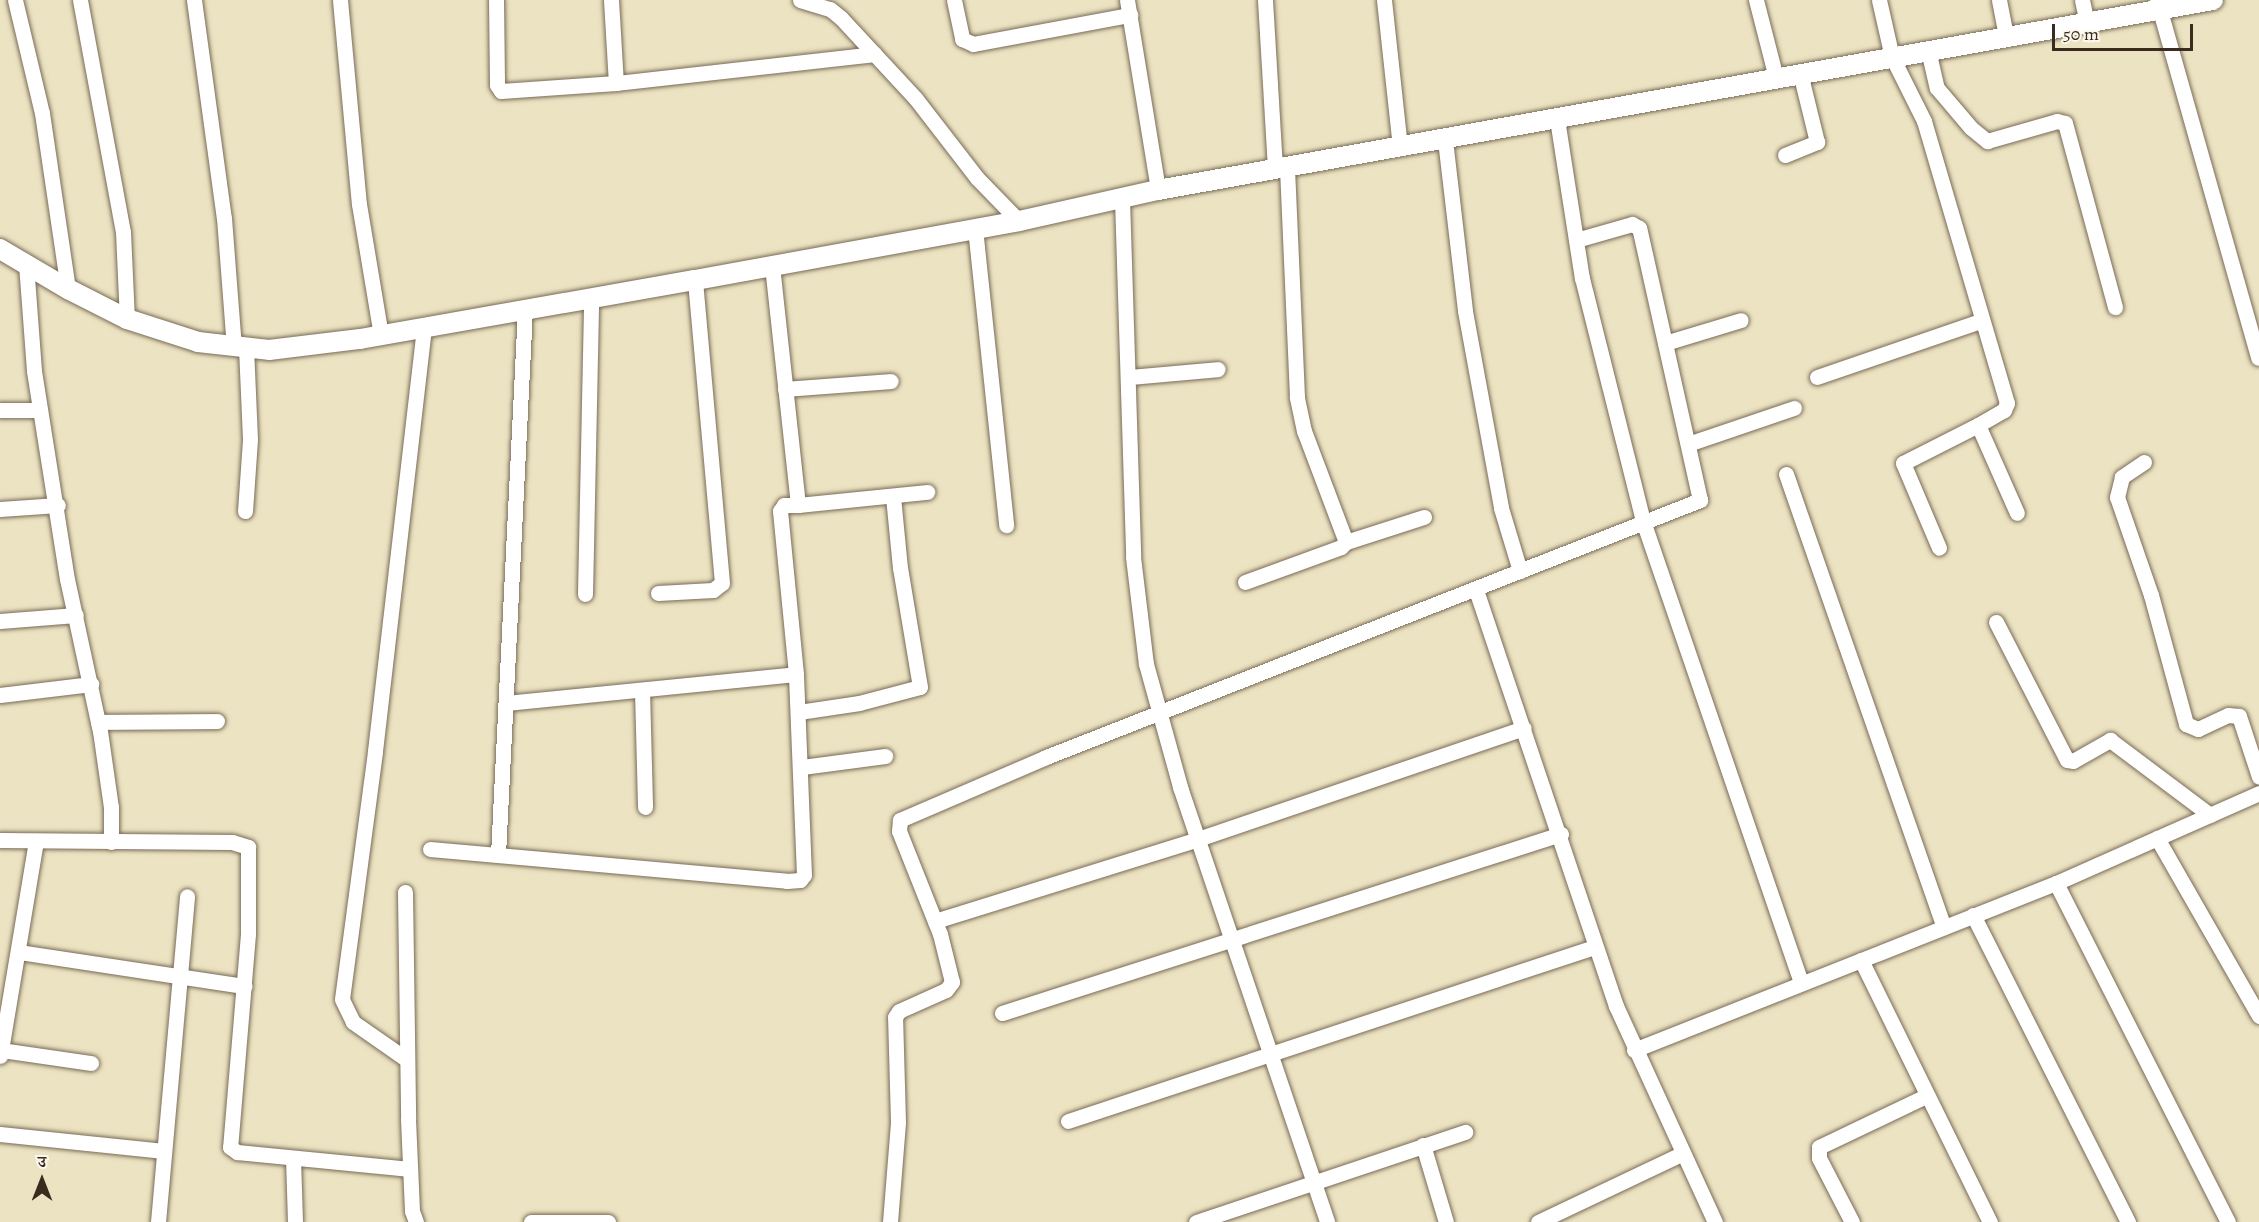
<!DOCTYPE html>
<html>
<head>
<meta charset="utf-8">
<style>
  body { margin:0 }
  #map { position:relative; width:2259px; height:1222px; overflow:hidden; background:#ece3c2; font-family:Alegreya,"Noto Serif Devanagari",serif }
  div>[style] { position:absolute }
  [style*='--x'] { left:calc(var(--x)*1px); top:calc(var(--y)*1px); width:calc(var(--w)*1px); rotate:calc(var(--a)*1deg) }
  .roads { filter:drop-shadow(0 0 2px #796b57) drop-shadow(0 0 2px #796b57) }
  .minor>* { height:15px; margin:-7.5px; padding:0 7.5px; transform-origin:7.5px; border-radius:7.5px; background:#fff }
  .tertiary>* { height:20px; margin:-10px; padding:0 10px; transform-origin:10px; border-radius:10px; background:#fff }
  span { translate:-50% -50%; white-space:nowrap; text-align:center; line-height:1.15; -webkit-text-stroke:4.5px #fbf7ec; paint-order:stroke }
  .north { position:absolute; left:12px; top:1150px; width:60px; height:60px; -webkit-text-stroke:4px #fbf7ec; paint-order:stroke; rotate:0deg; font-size:16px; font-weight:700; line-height:24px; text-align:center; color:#3b2a1e }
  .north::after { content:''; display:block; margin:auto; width:21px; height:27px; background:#3b2a1e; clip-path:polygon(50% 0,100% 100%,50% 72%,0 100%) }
  .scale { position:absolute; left:2052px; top:24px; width:141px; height:27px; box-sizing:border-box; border:3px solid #3b2a1e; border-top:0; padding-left:8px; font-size:18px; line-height:21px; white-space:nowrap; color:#3b2a1e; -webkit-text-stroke:4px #fbf7ec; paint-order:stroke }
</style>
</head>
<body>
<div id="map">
  <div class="roads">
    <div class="minor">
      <i style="--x:15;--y:0;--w:116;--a:76.6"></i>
      <i style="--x:42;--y:113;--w:178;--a:81.6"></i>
      <i style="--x:80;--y:0;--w:236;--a:79.5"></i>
      <i style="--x:123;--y:232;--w:87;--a:87.4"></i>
      <i style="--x:194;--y:0;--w:220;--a:82.2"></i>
      <i style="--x:224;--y:218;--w:130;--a:85.6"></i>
      <i style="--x:340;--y:0;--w:205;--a:84.7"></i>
      <i style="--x:359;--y:204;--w:133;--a:80.5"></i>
      <i style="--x:496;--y:0;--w:85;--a:89.3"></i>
      <i style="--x:497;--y:85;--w:7;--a:56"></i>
      <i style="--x:501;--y:91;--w:115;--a:-4"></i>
      <i style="--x:616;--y:83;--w:260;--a:-6.4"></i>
      <i style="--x:611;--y:0;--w:83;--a:86.6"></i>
      <i style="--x:800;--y:0;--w:31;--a:17"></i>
      <i style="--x:830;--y:9;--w:14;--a:39"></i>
      <i style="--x:841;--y:18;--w:110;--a:47.2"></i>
      <i style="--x:916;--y:99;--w:100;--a:52.3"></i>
      <i style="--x:977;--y:178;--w:60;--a:45.7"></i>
      <i style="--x:954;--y:0;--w:40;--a:78"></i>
      <i style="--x:962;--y:39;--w:12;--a:24"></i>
      <i style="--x:973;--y:44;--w:160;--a:-10.5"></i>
      <i style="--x:1127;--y:0;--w:193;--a:80.7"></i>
      <i style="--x:1265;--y:0;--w:170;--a:86.6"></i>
      <i style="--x:1384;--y:0;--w:149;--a:83.8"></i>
      <i style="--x:1756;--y:0;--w:81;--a:75.6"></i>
      <i style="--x:1879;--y:0;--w:58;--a:77.2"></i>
      <i style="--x:1892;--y:57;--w:72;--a:63.4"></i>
      <i style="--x:1924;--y:121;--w:294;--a:73.6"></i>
      <i style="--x:2007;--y:403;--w:8;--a:113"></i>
      <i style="--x:2004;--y:410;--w:30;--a:150"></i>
      <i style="--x:1978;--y:425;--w:84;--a:153.1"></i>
      <i style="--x:1903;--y:463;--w:92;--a:67"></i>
      <i style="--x:1999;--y:0;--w:38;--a:79"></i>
      <i style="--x:2082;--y:0;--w:24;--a:78"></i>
      <i style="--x:2157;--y:0;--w:372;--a:74.2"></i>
      <i style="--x:1928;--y:50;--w:39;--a:77"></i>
      <i style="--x:1937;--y:88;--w:52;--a:49.6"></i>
      <i style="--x:1971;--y:128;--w:21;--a:39"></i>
      <i style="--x:1987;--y:141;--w:73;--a:-15.9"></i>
      <i style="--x:2057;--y:121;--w:8;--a:14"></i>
      <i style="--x:2065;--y:123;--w:191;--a:74.8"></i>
      <i style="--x:1557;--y:119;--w:161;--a:81.1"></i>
      <i style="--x:1582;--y:278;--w:251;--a:75.9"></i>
      <i style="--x:1643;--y:521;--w:488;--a:71.1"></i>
      <i style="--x:1445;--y:140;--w:172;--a:83.3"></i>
      <i style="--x:1465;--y:311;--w:200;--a:79.6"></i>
      <i style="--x:1501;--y:508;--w:66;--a:73.2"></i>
      <i style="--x:1785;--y:155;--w:35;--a:-22"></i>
      <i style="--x:1817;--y:142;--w:71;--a:-103.8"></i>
      <i style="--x:1122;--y:199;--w:358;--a:88.2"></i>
      <i style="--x:1133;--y:557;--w:108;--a:83.1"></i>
      <i style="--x:1146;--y:664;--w:128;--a:74.5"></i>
      <i style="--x:1180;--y:787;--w:459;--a:71.3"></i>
      <i style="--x:975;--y:228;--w:299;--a:84"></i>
      <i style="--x:26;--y:264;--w:107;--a:85.7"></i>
      <i style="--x:34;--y:371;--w:211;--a:81"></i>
      <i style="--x:67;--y:579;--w:156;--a:77.8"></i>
      <i style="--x:100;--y:731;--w:77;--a:81.8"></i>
      <i style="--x:111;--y:807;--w:35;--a:90"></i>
      <i style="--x:1665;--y:343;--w:79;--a:-16.8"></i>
      <i style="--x:1129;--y:377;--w:89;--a:-5.1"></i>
      <i style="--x:1817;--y:377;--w:173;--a:-18.9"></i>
      <i style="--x:785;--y:389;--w:106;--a:-4.3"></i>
      <i style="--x:0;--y:410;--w:40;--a:0"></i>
      <i style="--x:1978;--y:425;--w:96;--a:66.1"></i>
      <i style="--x:1688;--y:444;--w:112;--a:-18.8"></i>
      <i style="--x:2144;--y:462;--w:27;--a:146"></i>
      <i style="--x:2122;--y:477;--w:21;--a:104"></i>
      <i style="--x:2117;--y:497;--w:104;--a:70.9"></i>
      <i style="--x:2151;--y:595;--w:134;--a:74.8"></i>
      <i style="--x:2186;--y:724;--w:13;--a:23"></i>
      <i style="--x:2198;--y:729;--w:33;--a:-25"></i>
      <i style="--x:2228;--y:715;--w:11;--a:5"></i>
      <i style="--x:2239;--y:716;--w:64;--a:71.8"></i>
      <i style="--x:1786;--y:474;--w:480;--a:70.8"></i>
      <i style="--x:798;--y:505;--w:130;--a:-5.8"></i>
      <i style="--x:0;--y:509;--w:58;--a:-3.9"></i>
      <i style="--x:245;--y:511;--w:72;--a:-86"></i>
      <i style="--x:250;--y:439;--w:90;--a:-92.5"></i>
      <i style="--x:1346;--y:542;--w:82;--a:-17.8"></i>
      <i style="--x:1245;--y:582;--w:102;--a:-20"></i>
      <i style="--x:1341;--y:547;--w:7;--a:-45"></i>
      <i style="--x:1346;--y:542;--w:119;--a:-110.7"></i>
      <i style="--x:1304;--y:431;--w:35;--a:-102"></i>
      <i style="--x:1297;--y:397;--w:229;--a:-92.5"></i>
      <i style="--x:1476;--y:590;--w:439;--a:71.4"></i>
      <i style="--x:1616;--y:1006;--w:238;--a:65.4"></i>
      <i style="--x:658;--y:593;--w:55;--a:-3.1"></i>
      <i style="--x:713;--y:590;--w:11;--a:-38"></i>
      <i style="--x:722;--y:583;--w:304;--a:-95.1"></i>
      <i style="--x:585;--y:594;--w:296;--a:-88.8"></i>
      <i style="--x:0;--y:621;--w:76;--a:-4.5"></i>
      <i style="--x:1996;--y:622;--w:155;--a:62.8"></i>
      <i style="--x:2067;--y:760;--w:6;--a:9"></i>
      <i style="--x:2073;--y:761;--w:43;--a:-29.6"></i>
      <i style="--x:2110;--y:740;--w:125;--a:36.9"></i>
      <i style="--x:642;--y:690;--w:117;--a:88.5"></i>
      <i style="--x:0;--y:695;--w:92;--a:-6.9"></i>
      <i style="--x:506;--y:703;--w:291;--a:-5.7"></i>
      <i style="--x:799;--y:712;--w:61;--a:-8.5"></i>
      <i style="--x:859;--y:703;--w:63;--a:-14.7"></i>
      <i style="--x:920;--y:687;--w:121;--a:-99.5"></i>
      <i style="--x:900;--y:568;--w:72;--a:-95.6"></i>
      <i style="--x:98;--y:722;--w:119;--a:-0.5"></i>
      <i style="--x:802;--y:767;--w:84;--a:-7.5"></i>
      <i style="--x:2157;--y:838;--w:205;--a:60.2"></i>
      <i style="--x:0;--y:840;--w:232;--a:0.5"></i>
      <i style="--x:232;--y:842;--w:17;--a:17"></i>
      <i style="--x:248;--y:847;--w:87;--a:90"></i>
      <i style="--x:248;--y:934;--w:214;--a:94.8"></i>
      <i style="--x:230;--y:1147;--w:9;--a:36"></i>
      <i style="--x:237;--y:1152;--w:174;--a:5.6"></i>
      <i style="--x:430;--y:849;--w:358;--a:5.1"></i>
      <i style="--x:787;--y:881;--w:13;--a:-4"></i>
      <i style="--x:800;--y:880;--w:6;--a:-51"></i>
      <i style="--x:804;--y:875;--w:201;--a:-92.3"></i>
      <i style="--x:796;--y:674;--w:164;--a:-95.6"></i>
      <i style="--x:780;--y:511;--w:7;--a:-56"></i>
      <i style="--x:784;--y:505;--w:14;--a:0"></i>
      <i style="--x:798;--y:505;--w:241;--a:-96.2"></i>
      <i style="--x:498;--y:855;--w:547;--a:-87.17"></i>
      <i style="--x:2056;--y:883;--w:380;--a:63.1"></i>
      <i style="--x:405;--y:892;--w:227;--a:89.2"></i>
      <i style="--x:408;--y:1119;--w:92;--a:87.5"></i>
      <i style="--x:412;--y:1211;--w:12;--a:70"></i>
      <i style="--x:1973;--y:915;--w:344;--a:63.2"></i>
      <i style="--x:935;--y:921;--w:275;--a:-17.3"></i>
      <i style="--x:1198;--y:839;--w:344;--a:-18.8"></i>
      <i style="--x:19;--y:952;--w:228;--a:8.6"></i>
      <i style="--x:1861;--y:960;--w:292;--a:63.8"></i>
      <i style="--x:1002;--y:1013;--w:587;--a:-17.76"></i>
      <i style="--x:1;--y:1050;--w:91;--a:8.2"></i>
      <i style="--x:1634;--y:1050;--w:454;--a:-21.6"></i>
      <i style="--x:2056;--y:883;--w:222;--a:-23.9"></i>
      <i style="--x:0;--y:1056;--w:218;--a:-80.5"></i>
      <i style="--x:406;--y:1059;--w:65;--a:-145.1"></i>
      <i style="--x:353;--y:1022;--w:25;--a:-116"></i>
      <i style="--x:342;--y:999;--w:250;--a:-82.4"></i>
      <i style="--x:375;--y:751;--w:426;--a:-83.4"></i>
      <i style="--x:1068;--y:1121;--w:554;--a:-18.3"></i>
      <i style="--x:0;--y:1134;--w:165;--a:5.9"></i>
      <i style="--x:1423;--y:1145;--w:80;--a:73.4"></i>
      <i style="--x:293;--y:1158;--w:64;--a:88.2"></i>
      <i style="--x:158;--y:1222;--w:327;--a:-84.9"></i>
      <i style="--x:531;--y:1222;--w:77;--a:0"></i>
      <i style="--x:890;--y:1222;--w:100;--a:-85.4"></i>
      <i style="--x:898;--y:1122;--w:105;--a:-91.6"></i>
      <i style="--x:895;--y:1017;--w:7;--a:-56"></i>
      <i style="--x:899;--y:1011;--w:51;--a:-24.1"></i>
      <i style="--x:946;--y:990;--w:10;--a:-53"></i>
      <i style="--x:952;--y:982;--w:49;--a:-104"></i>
      <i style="--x:940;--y:934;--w:111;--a:-111.7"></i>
      <i style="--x:899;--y:831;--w:11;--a:-85"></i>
      <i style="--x:900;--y:820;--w:159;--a:-23.3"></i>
      <i style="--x:1046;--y:757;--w:703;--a:-21.45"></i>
      <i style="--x:1700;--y:500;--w:279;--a:-102.6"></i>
      <i style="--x:1639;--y:228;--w:8;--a:-150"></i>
      <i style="--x:1632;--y:224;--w:58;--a:164.1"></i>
      <i style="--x:1196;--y:1222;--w:284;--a:-18.5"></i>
      <i style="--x:1538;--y:1222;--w:158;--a:-25.4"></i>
      <i style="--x:1852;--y:1222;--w:72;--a:-117.3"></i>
      <i style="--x:1819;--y:1158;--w:11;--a:-90"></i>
      <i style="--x:1819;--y:1147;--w:119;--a:-25.5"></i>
    </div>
    <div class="tertiary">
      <i style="--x:0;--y:249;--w:79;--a:30.5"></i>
      <i style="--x:68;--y:289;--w:66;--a:27"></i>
      <i style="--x:127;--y:319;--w:75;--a:17.9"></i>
      <i style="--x:198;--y:342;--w:71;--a:6.4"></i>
      <i style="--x:269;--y:350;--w:92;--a:-6.9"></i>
      <i style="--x:360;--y:339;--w:340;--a:-10"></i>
      <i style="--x:695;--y:280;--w:329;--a:-10.3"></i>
      <i style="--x:1019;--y:221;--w:142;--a:-12.6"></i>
      <i style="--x:1158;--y:190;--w:1072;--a:-10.21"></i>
    </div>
  </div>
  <div class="north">उ</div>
  <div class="scale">50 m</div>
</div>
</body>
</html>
